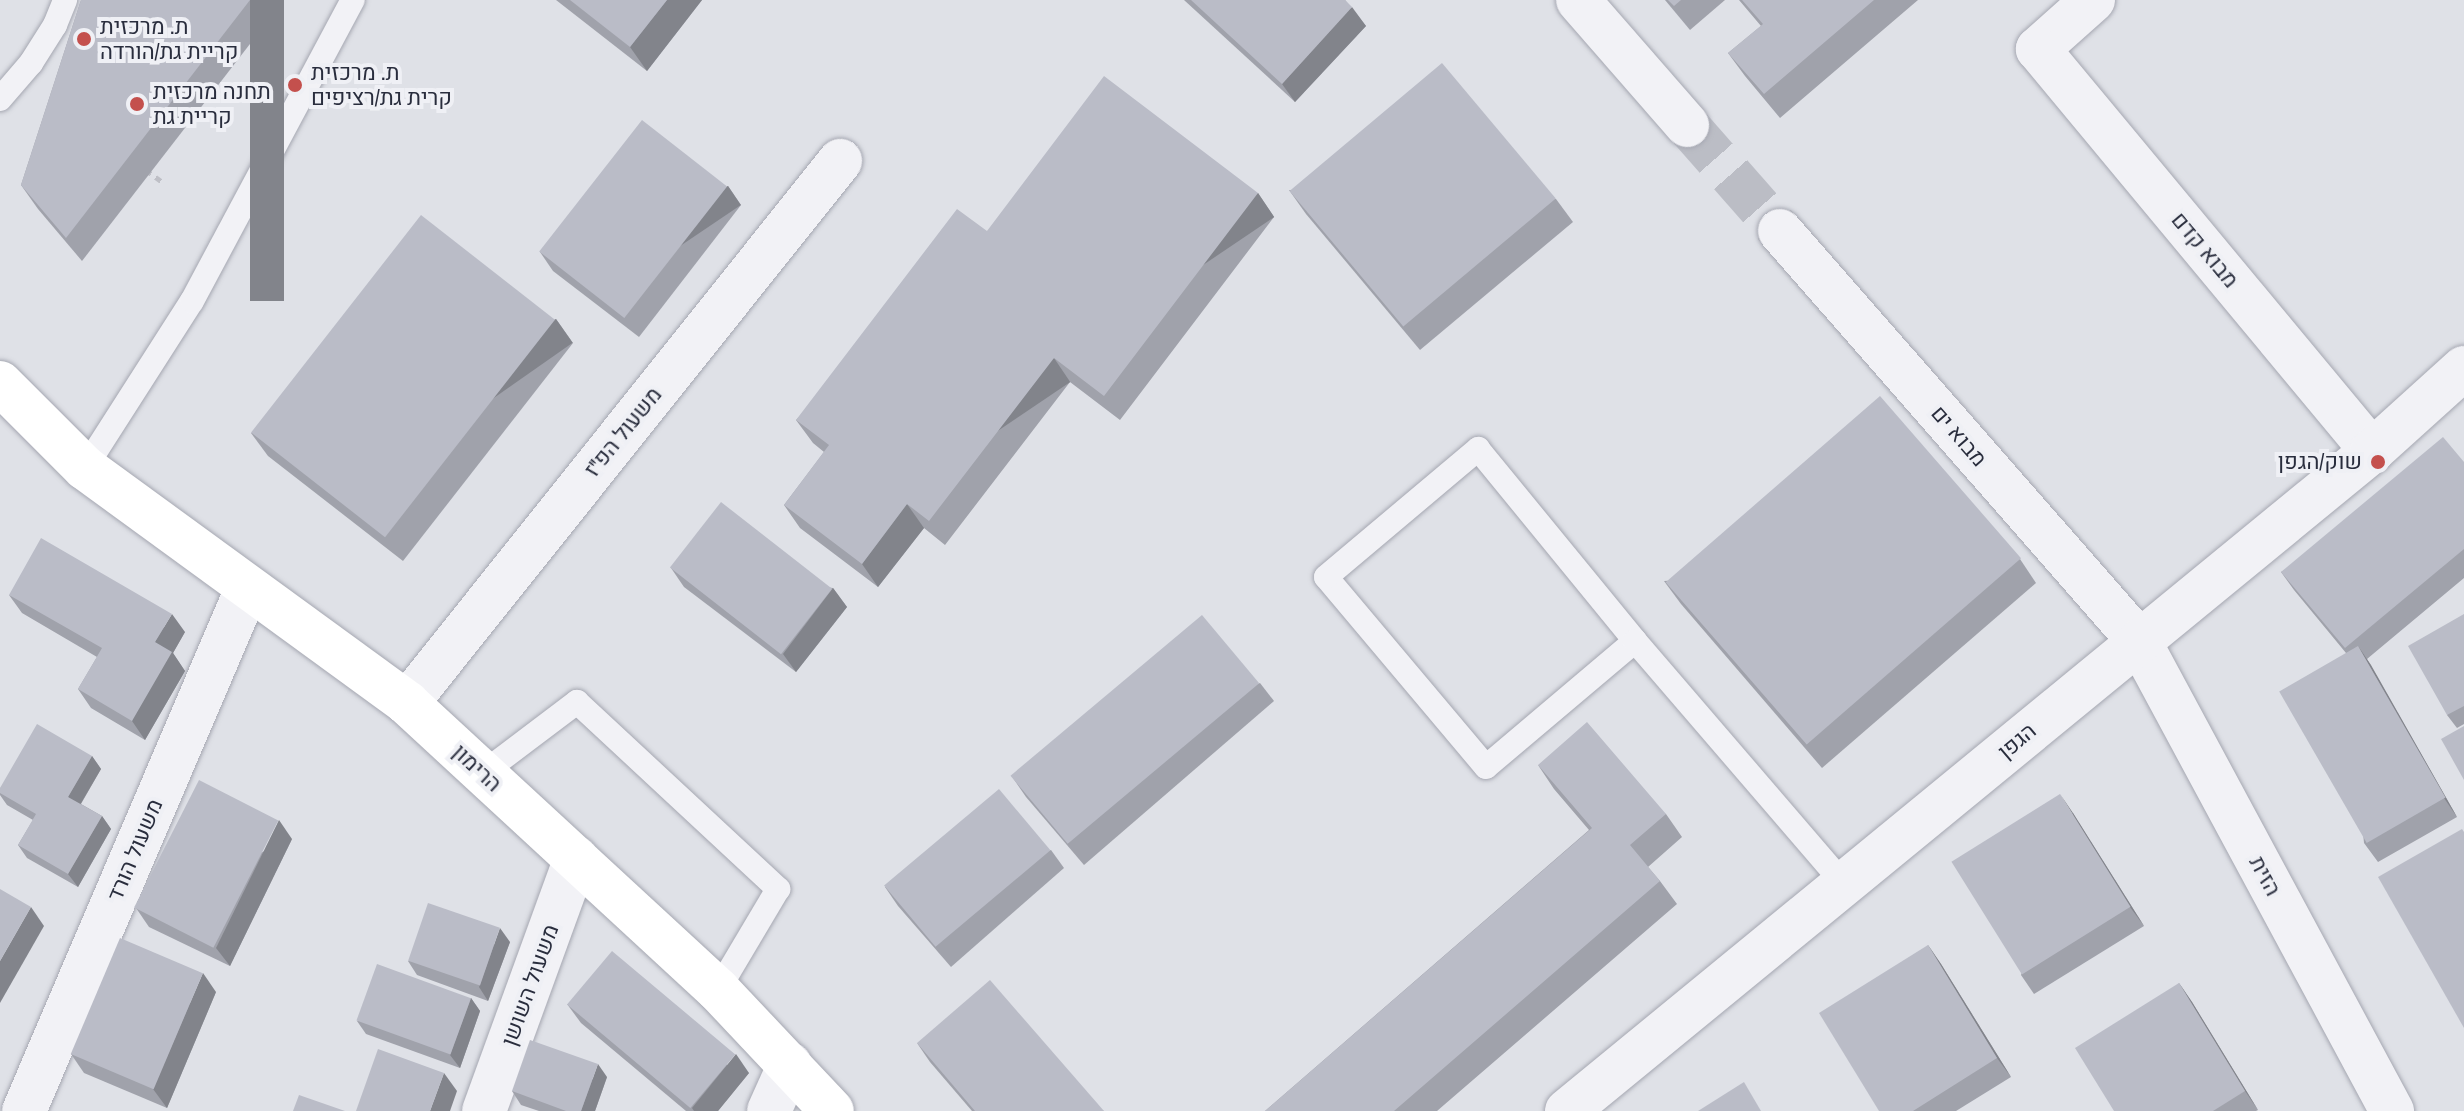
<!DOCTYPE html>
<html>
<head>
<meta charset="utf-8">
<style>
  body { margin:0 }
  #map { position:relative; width:2464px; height:1111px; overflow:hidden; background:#dfe1e7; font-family:"Archivo Narrow",Heebo,sans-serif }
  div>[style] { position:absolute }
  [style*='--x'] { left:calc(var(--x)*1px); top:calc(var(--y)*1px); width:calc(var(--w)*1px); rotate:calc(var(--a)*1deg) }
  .street-tunnel>* { height:44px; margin-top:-22px; transform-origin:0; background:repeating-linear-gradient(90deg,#bbbdc5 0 44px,transparent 0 66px) }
  .path>* { height:5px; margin-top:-2.5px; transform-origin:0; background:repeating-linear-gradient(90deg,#bebfc6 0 6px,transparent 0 12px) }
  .roads { filter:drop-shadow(0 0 2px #a5a7b1) drop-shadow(0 0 2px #a5a7b1) }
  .lane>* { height:24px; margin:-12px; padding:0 12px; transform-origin:12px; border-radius:12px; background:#f2f2f6 }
  .street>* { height:44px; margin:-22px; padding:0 22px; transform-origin:22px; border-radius:22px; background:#f2f2f6 }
  .secondary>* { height:44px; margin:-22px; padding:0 22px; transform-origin:22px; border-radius:22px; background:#fff }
  .wall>* { inset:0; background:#a0a2ab }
  .shaded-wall>* { inset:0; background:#82848b; transform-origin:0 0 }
  .building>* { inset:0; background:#babcc7; transform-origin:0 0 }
  .dots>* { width:22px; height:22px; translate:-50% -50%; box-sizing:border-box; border:4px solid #eff0f5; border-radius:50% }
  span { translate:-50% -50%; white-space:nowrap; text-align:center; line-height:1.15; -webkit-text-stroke:8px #eff0f5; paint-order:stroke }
  .poi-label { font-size:22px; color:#292d3d }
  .left { translate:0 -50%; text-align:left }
  .right { translate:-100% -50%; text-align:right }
  .street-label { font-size:22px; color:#292d3d }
</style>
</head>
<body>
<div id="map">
  <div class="street-tunnel">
    <i style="--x:1687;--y:125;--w:141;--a:48.7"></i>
  </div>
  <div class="path">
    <i style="--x:146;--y:170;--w:22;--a:36"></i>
  </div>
  <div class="roads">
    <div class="lane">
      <i style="--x:0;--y:99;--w:48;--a:-49.3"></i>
      <i style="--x:31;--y:63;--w:45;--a:-57.7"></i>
      <i style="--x:55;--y:25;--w:27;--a:-68"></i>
      <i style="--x:85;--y:468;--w:198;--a:-57.4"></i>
      <i style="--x:192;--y:301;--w:341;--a:-61.9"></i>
      <i style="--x:1635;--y:641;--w:195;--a:139.8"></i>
      <i style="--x:1486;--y:767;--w:248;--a:-130.1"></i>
      <i style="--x:1326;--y:577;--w:199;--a:-40.1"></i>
      <i style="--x:1478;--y:449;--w:248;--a:50.7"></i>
      <i style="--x:1635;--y:641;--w:321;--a:49.3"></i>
      <i style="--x:483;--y:773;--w:118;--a:-37.1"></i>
      <i style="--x:577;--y:702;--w:275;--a:42.9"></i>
      <i style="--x:778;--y:889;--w:117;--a:120.7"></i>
    </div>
    <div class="street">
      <i style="--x:1578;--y:0;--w:166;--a:48.9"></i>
      <i style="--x:2093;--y:0;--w:74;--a:138.3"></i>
      <i style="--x:2038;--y:49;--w:523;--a:50.28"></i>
      <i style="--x:1780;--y:231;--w:545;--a:48.79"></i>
      <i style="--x:2139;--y:641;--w:534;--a:61.71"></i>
      <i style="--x:407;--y:703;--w:694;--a:-51.38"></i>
      <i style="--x:24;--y:1111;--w:568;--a:-66.87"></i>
      <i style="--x:484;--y:1111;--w:269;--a:-70"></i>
      <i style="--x:769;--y:1111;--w:51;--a:-65.9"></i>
      <i style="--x:1567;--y:1111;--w:1041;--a:-39.35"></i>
      <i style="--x:2372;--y:451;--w:124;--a:-42.1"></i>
    </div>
    <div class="secondary">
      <i style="--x:0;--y:383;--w:120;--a:45"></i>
      <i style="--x:85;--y:468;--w:399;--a:36.1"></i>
      <i style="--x:407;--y:703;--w:423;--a:42.7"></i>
      <i style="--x:718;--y:990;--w:166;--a:46.7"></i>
    </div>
  </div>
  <div class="wall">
    <i style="clip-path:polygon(81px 0,284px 0,82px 261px,38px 209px,21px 185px)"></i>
    <i style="clip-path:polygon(556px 0,702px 0,647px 71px)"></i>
    <i style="clip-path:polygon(1184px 0,1345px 0,1366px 26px,1295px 102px)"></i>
    <i style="clip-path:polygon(1665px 0,1725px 0,1690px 30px)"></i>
    <i style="clip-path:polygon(1739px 0,1918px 0,1780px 118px,1745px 76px,1728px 53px,1761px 26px)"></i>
    <i style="clip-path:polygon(728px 186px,741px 205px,639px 337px,553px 271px,540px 252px)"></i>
    <i style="clip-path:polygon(1289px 190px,1556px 199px,1573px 222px,1420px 350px,1306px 214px)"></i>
    <i style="clip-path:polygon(1258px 193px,1274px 217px,1120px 420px,1070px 382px,945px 545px,924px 528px,878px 587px,800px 528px,784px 505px,824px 452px,813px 443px,796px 420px,987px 231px)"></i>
    <i style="clip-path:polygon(556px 319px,573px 343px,403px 561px,268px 456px,251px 433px)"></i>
    <i style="clip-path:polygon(2464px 462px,2464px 578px,2367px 659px,2457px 817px,2378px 862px,2364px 843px,2346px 653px,2294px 590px,2281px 572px)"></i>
    <i style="clip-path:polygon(2020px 559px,2036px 583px,1822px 768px,1681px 604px,1664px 581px)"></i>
    <i style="clip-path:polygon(671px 568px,833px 588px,847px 607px,796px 672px,684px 587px)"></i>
    <i style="clip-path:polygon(9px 595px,185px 632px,173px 653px,185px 671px,145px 740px,91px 708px,78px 689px,97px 657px,22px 613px)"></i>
    <i style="clip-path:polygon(2464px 614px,2464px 724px,2457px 728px,2447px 715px)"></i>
    <i style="clip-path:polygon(1260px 683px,1274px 701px,1084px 865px,1026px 797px,1013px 778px)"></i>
    <i style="clip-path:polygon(92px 756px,101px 769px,81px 804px,102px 816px,111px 829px,78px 887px,27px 858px,18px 845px,33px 820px,7px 805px,0 795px,0 788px)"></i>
    <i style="clip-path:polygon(1538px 765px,1666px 814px,1682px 837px,1648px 867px,1660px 881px,1677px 904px,1437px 1111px,1265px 1111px,1589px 830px,1554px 789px)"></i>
    <i style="clip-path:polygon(2073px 813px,2144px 926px,2034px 994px,2021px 975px)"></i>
    <i style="clip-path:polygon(292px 839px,230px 966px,149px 927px,136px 908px)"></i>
    <i style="clip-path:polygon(1051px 850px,1064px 868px,951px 967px,898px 906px,885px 887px)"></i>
    <i style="clip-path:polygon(510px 942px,488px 1001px,417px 975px,408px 961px)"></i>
    <i style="clip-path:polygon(1928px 945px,1941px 964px,2011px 1077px,1956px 1111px,1879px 1111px)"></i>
    <i style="clip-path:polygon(2179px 983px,2192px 1002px,2258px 1110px,2256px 1111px,2114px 1111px)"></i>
    <i style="clip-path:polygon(216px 992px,167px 1108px,84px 1073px,71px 1054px)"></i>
    <i style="clip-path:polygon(471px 998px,480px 1011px,460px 1068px,366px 1034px,357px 1021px)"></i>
    <i style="clip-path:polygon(567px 1004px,749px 1073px,718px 1111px,686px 1111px,581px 1023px)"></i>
    <i style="clip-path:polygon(917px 1043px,1104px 1111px,972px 1111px,930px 1062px)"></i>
    <i style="clip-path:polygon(607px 1077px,595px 1111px,539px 1111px,521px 1105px,512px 1091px)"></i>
  </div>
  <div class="shaded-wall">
    <i style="left:250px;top:0;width:34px;height:301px"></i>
    <i style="clip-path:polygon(667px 0,702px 0,647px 71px,630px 47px)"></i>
    <i style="clip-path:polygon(1352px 7px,1366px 26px,1295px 102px,1282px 84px)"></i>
    <i style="left:728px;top:186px;width:23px;height:167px;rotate:56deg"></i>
    <i style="left:1258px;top:193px;width:29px;height:255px;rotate:56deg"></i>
    <i style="left:556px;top:319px;width:29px;height:277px;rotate:55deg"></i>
    <i style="left:1054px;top:358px;width:29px;height:205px;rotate:56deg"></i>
    <i style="clip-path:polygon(907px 504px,924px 528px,878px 587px,862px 564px)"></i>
    <i style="clip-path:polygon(833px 588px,847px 607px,796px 672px,783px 654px)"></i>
    <i style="clip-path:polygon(172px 614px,185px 632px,173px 653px,185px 671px,145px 740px,132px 721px,155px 642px)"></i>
    <i style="clip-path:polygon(2358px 646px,2371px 665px,2457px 817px,2444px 798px)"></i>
    <i style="clip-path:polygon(92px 756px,101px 769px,77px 810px,68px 797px)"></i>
    <i style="clip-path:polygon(2060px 794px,2073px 813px,2144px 926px,2130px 907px)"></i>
    <i style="clip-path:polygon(102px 816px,111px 829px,78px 887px,68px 874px)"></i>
    <i style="clip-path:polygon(279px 820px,292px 839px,230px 966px,216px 948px)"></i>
    <i style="clip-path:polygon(31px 907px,44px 926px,0 1003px,0 961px)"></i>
    <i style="clip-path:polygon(500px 928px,510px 942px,488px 1001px,479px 987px)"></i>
    <i style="clip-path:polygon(1928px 945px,1941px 964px,2011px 1077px,1997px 1058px)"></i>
    <i style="clip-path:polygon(203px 973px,216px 992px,167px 1108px,153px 1089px)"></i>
    <i style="clip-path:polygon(2179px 983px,2192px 1002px,2258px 1110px,2245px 1091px)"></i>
    <i style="clip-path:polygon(471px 998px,480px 1011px,460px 1068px,450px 1055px)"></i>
    <i style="clip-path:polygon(736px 1054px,749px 1073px,718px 1111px,694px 1111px,692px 1108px)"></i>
    <i style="clip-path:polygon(598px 1064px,607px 1077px,595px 1111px,581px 1111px)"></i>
    <i style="clip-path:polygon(444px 1073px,457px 1091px,450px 1111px,430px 1111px)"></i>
  </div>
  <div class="building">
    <i style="clip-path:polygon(81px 0,250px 0,66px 238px,21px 185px)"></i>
    <i style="clip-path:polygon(570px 0,667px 0,630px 47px)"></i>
    <i style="clip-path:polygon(1191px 0,1345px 0,1352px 7px,1282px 84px)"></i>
    <i style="clip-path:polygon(1668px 0,1681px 0,1674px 6px)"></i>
    <i style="clip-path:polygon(1742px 0,1874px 0,1764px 94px,1728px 53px,1763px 24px)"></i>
    <i style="left:1442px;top:63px;width:177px;height:199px;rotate:50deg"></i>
    <i style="clip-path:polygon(1104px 76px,1258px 193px,1104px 396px,1054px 358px,929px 521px,907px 504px,862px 564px,784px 505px,829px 445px,796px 420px,957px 209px,987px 231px)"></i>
    <i style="left:642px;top:120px;width:108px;height:167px;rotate:38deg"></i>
    <i style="left:421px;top:215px;width:170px;height:276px;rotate:38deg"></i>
    <i style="left:1880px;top:396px;width:215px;height:284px;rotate:49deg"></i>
    <i style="clip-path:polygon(2443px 437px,2464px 462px,2464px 549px,2345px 648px,2281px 572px)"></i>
    <i style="left:721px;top:502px;width:141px;height:83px;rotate:38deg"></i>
    <i style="clip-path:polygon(41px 538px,172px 614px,155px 642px,172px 652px,132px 721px,78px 689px,102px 648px,9px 595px)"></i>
    <i style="clip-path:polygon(2464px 614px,2464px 706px,2447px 715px,2408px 646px)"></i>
    <i style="left:1202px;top:615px;width:89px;height:250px;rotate:50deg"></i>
    <i style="left:2358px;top:646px;width:175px;height:91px;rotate:60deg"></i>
    <i style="clip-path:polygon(1587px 722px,1666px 814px,1630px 845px,1660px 881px,1394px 1111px,1265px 1111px,1592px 828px,1538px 765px)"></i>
    <i style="clip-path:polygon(37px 724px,92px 756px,68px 797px,102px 816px,68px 874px,18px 845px,36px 814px,0 793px,0 788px)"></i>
    <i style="clip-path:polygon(2464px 726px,2464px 780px,2441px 739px)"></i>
    <i style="left:199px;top:780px;width:89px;height:143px;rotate:27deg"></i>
    <i style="left:999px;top:789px;width:80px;height:150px;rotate:50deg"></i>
    <i style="left:2060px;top:794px;width:133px;height:128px;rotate:58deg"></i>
    <i style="clip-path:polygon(2462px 829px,2464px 832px,2464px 1028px,2378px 877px)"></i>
    <i style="clip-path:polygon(0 889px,31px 907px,0 961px)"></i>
    <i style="left:428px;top:903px;width:76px;height:61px;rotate:19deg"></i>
    <i style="left:120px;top:938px;width:90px;height:126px;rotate:23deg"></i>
    <i style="clip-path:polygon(1928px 945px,1997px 1058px,1913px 1111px,1879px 1111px,1819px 1013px)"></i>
    <i style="left:612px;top:951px;width:161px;height:70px;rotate:40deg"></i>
    <i style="left:377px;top:964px;width:100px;height:60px;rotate:20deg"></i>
    <i style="clip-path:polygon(990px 980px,1104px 1111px,975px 1111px,917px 1043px)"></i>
    <i style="clip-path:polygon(2179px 983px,2245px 1091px,2213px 1111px,2114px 1111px,2075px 1048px)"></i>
    <i style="clip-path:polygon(530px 1040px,598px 1064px,581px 1111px,566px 1111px,512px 1091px)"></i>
    <i style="clip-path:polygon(378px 1049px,444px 1073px,430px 1111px,356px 1111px)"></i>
    <i style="clip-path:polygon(1744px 1082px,1761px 1111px,1698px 1111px)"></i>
    <i style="clip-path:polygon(299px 1095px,345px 1111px,293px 1111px)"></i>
  </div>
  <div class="dots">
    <i style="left:84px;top:39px;background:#c4504d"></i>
    <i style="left:295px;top:85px;background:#c4504d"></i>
    <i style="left:137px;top:104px;background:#c4504d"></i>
    <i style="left:2378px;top:462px;background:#c4504d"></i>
  </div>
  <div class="poi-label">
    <span class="left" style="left:100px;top:39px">ת. מרכזית<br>קריית גת/הורדה</span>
    <span class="left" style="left:311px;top:85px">ת. מרכזית<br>קרית גת/רציפים</span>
    <span class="left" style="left:153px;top:104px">תחנה מרכזית<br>קריית גת</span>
    <span class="right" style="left:2362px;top:462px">שוק/הגפן</span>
  </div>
  <div class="street-label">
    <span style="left:2205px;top:250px;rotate:50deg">מבוא קדם</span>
    <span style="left:623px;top:432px;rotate:-51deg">משעול הפ"ז</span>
    <span style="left:1959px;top:436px;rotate:49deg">מבוא ים</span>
    <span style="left:2017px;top:741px;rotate:-40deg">הגפן</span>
    <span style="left:477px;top:768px;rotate:43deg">הרימון</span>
    <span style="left:135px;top:850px;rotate:-67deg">משעול הורד</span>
    <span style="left:2265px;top:876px;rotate:62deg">הזית</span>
    <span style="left:530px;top:985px;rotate:-70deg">משעול השושן</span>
  </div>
</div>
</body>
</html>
